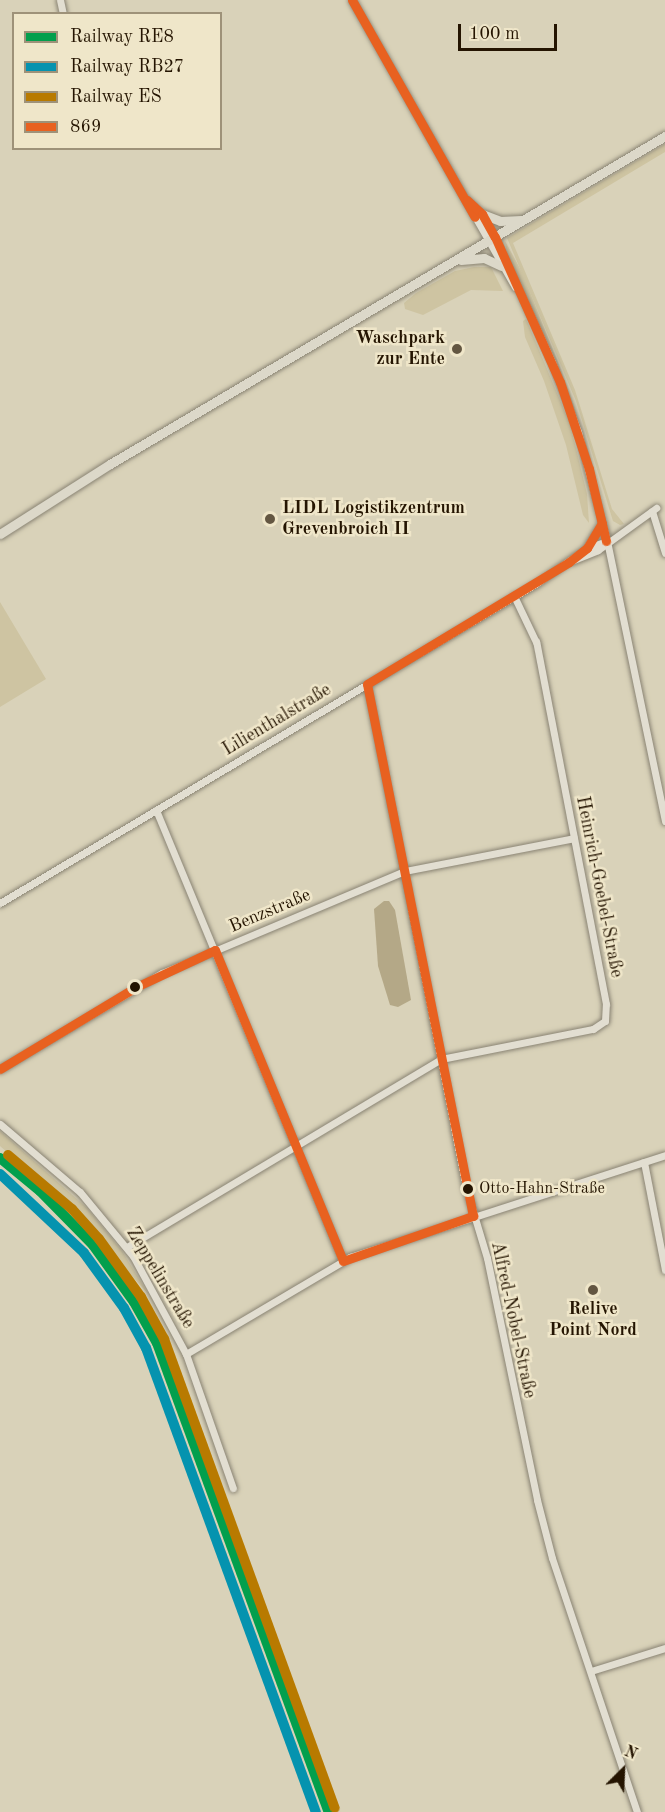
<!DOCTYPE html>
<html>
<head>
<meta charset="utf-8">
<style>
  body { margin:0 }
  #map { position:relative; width:665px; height:1812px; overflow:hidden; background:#d9d2b9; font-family:"Old Standard TT",serif }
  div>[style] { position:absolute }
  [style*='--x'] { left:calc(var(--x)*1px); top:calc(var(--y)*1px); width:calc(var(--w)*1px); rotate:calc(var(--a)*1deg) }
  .green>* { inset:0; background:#cec4a2 }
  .water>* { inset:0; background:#b4a887 }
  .roads { filter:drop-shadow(0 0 2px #898373) drop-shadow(0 0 2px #898373) }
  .minor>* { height:7px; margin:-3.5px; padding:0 3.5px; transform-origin:3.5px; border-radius:3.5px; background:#e2ded1 }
  .major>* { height:9px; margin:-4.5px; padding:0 4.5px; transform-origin:4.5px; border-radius:4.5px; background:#dcd8c9 }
  .bus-1>* { height:9px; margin:-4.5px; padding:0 4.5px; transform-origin:4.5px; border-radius:4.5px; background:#e86120 }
  .rail-1>* { height:10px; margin:-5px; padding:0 5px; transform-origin:5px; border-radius:5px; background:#029f4d }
  .rail-2>* { height:10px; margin:-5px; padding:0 5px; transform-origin:5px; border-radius:5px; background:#0593af }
  .rail-3>* { height:10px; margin:-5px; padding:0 5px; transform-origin:5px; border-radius:5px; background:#b87a00 }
  .dots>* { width:16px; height:16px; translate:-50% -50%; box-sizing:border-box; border:3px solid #efe6c9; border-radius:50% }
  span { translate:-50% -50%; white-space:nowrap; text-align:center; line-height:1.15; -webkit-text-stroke:5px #efe6c9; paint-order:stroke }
  .bus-label { font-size:16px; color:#241401 }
  .left { translate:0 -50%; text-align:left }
  .poi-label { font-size:18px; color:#241401; font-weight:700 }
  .right { translate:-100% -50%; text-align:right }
  .street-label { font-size:18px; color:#241401 }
  .legend { position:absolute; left:12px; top:12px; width:210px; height:138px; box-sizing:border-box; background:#efe6c9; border:2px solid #9e9279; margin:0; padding:8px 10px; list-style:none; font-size:18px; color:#241401 }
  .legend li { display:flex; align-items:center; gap:12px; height:30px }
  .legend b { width:30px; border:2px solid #9e9279 }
  .north { position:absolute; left:593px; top:1740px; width:60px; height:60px; -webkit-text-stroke:4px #efe6c9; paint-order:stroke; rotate:24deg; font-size:16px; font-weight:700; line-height:24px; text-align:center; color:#241401 }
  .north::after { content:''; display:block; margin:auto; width:21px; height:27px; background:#241401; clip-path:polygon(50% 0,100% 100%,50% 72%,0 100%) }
  .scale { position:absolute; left:458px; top:24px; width:99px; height:27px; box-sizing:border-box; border:3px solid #241401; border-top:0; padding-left:8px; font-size:18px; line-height:21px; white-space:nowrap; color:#241401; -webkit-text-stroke:4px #efe6c9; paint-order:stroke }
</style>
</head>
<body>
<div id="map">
  <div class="green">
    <i style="clip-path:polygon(665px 144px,665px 152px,513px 243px,575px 390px,612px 509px,624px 524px,620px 525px,613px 521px,576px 401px,507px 238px)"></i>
    <i style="clip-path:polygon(505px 241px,522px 272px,569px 390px,607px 509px,569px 394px,507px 253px)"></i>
    <i style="clip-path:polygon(474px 267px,491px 267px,503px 291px,471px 290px,423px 315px,405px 309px,404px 303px,416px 293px,455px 271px)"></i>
    <i style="clip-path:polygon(526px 319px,570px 424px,587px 494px,589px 523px,583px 515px,566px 445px,544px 381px,525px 337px,523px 321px)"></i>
    <i style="clip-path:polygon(0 602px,46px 679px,0 707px)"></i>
    <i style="clip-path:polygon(0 1131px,87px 1208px,122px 1251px,149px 1295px,68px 1205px,0 1146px)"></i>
  </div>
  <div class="water">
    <i style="clip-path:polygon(384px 901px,389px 901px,395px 910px,411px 1000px,398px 1007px,390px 1005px,378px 966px,374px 909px)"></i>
  </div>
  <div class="roads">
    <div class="minor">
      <i style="--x:60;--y:0;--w:14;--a:78"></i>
      <i style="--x:352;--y:0;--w:330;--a:60.4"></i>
      <i style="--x:467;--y:200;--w:21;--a:43"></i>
      <i style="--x:482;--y:214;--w:26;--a:61"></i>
      <i style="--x:495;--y:237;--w:137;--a:65.5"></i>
      <i style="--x:552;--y:362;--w:75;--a:69.6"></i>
      <i style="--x:578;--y:432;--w:113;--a:75.1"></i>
      <i style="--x:607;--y:541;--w:286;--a:78.3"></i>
      <i style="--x:652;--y:511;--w:44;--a:72.8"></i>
      <i style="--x:588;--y:545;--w:26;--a:-58"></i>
      <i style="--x:571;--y:561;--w:29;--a:-22"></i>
      <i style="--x:598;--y:550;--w:72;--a:-35.9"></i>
      <i style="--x:367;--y:684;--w:514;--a:78.89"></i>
      <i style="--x:466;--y:1188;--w:73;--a:73.3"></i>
      <i style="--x:487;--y:1258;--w:247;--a:78.3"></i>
      <i style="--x:537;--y:1500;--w:60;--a:75.5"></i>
      <i style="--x:552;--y:1558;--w:268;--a:71.5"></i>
      <i style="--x:156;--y:810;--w:488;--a:67.5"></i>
      <i style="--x:0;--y:903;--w:625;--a:-30.79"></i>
      <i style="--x:537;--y:583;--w:61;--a:-35"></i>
      <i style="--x:587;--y:548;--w:21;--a:-19"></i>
      <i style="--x:0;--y:1069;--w:188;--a:-30.7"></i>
      <i style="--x:162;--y:973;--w:264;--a:-22.8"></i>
      <i style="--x:405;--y:871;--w:172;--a:-11"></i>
      <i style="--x:0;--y:1124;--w:105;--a:40.4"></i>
      <i style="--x:80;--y:1192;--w:83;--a:50.4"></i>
      <i style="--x:133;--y:1256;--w:111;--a:61.6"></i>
      <i style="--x:186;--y:1354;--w:142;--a:70.7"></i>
      <i style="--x:644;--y:1162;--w:110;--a:79"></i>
      <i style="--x:127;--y:1247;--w:366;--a:-30.9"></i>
      <i style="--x:441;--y:1059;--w:155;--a:-11.2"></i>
      <i style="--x:593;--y:1029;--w:14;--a:-34"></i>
      <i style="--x:605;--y:1021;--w:17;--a:-87"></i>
      <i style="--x:606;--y:1004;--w:369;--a:-100.9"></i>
      <i style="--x:536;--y:642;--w:51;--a:-115.6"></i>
      <i style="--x:186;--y:1354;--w:191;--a:-30.6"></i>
      <i style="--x:350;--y:1257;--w:331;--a:-17.9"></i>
      <i style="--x:591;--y:1671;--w:77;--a:-17.3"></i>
    </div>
    <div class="major">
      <i style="--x:482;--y:214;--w:19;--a:21"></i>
      <i style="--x:500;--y:221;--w:21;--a:-3"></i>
      <i style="--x:461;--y:260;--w:23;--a:-5"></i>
      <i style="--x:484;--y:258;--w:19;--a:25"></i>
      <i style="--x:0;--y:534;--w:130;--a:-32.5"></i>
      <i style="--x:110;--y:464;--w:645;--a:-30.58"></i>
    </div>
  </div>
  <div class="bus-1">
    <i style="--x:352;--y:0;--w:249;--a:60.5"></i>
    <i style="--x:467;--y:200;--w:21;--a:43"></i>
    <i style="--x:482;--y:214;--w:26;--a:61"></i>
    <i style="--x:495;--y:237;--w:159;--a:65.9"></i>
    <i style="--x:560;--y:382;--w:92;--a:71.6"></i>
    <i style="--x:589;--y:469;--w:74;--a:76.7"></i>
    <i style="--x:0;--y:1069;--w:159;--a:-31.1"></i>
    <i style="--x:136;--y:987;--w:87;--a:-25.1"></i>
    <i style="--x:215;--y:950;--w:336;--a:67.6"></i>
    <i style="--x:343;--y:1261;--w:138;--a:-19.1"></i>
    <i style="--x:473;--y:1216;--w:542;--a:-101.27"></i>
    <i style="--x:367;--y:684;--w:236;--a:-31.1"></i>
    <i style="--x:569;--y:562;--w:23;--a:-38"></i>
    <i style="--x:587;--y:548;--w:29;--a:-59"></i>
  </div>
  <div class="rail-1">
    <i style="--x:0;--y:1158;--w:52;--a:39.5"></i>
    <i style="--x:40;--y:1191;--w:76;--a:45.5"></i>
    <i style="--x:93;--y:1245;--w:70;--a:54.3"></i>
    <i style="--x:134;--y:1302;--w:47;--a:60.7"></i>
    <i style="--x:157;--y:1343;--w:500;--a:69.9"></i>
  </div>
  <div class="rail-2">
    <i style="--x:0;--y:1174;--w:115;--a:43.2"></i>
    <i style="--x:84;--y:1253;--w:68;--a:54"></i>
    <i style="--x:124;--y:1308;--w:46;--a:61.2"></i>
    <i style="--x:146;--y:1348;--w:494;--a:69.9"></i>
  </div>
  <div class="rail-3">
    <i style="--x:8;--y:1155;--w:84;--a:40.2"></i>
    <i style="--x:72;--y:1209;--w:40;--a:48"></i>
    <i style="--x:99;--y:1239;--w:72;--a:54.1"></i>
    <i style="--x:141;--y:1297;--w:48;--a:61.3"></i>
    <i style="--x:164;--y:1339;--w:499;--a:70"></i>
  </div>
  <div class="dots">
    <i style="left:457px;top:349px;background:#635641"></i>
    <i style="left:270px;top:519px;background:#635641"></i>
    <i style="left:135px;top:987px;background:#241401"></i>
    <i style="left:468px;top:1189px;background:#241401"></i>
    <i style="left:593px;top:1290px;background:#635641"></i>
  </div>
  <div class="bus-label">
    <span class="left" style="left:479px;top:1189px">Otto-Hahn-Straße</span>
  </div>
  <div class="poi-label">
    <span class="right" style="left:445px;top:349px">Waschpark<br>zur Ente</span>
    <span class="left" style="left:282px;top:519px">LIDL Logistikzentrum<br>Grevenbroich II</span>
    <span style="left:593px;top:1320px">Relive<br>Point Nord</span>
  </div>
  <div class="street-label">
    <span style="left:277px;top:720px;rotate:-31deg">Lilienthalstraße</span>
    <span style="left:599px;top:887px;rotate:79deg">Heinrich-Goebel-Straße</span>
    <span style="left:270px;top:911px;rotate:-23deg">Benzstraße</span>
    <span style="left:160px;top:1278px;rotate:59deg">Zeppelinstraße</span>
    <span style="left:513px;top:1320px;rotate:78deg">Alfred-Nobel-Straße</span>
  </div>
  <ul class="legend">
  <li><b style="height:8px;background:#029f4d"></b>Railway RE8</li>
  <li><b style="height:8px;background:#0593af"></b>Railway RB27</li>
  <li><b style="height:8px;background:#b87a00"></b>Railway ES</li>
  <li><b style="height:8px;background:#e86120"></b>869</li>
  </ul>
  <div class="north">N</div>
  <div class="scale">100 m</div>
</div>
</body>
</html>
